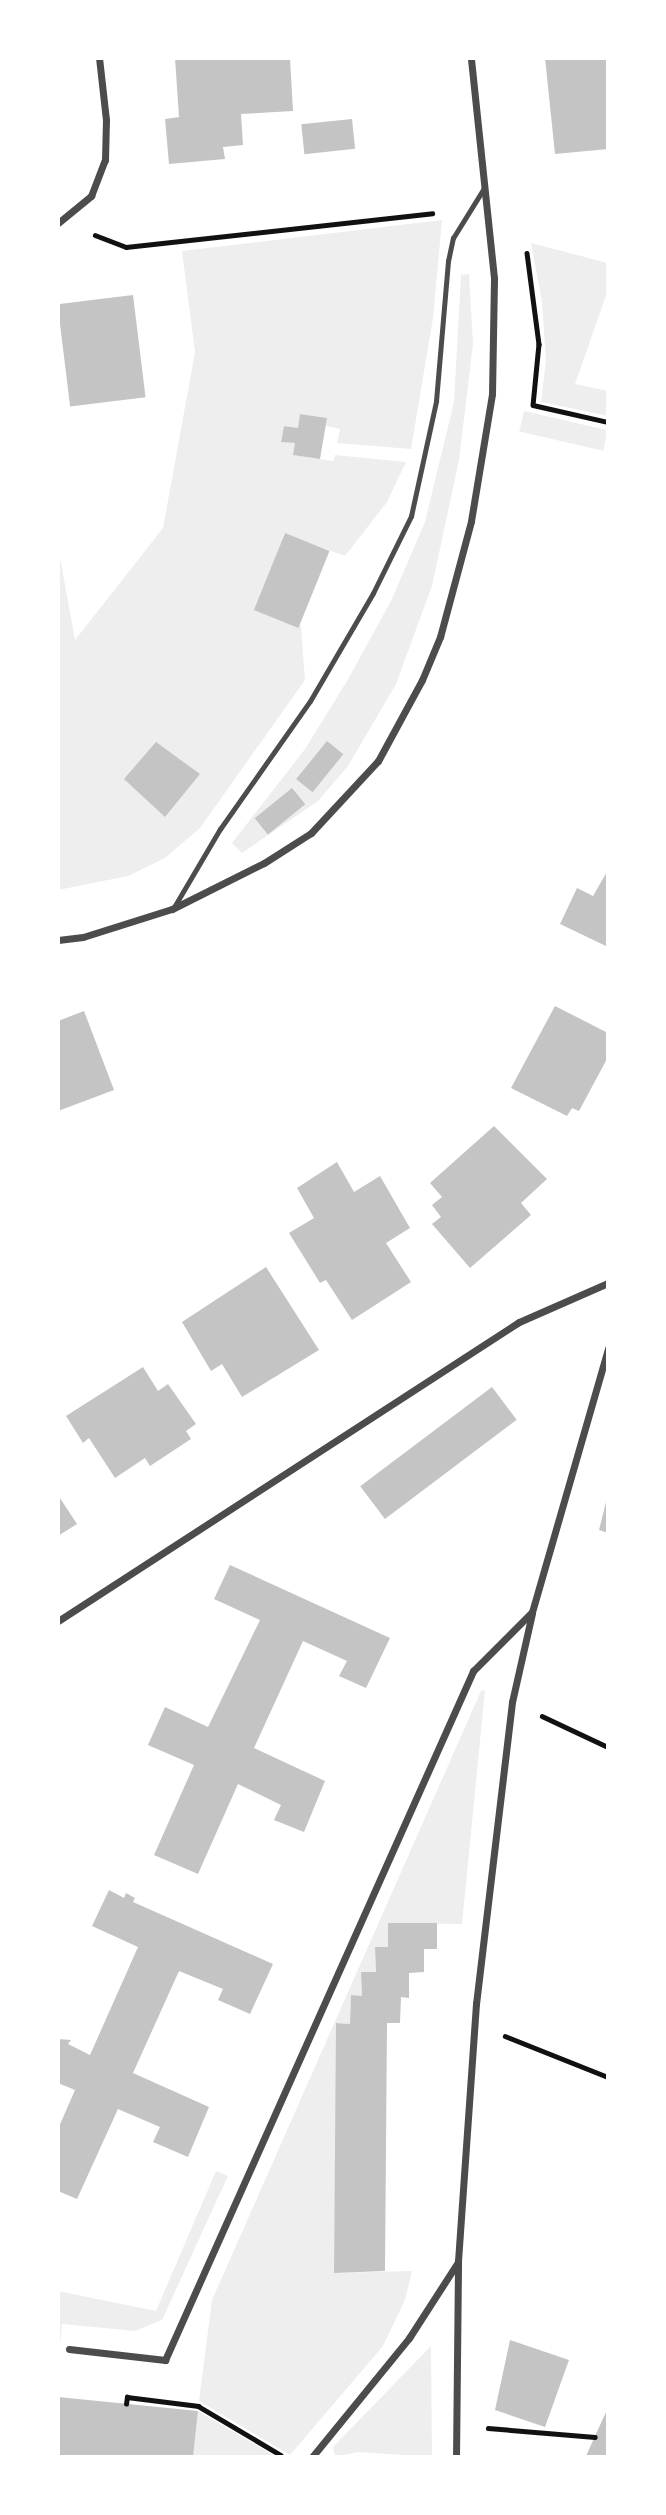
<!DOCTYPE html>
<html>
<head>
<meta charset="utf-8">
<style>
  body { margin:0 }
  #map { position:relative; width:666px; height:2515px; overflow:hidden; background:#fff; font-family:Poppins,sans-serif }
  div>[style] { position:absolute }
  [style*='--x'] { left:calc(var(--x)*1px); top:calc(var(--y)*1px); width:calc(var(--w)*1px); rotate:calc(var(--a)*1deg) }
  .green>* { inset:0; background:#eee; transform-origin:0 0 }
  .building>* { inset:0; background:#c4c4c4; transform-origin:0 0 }
  .path>* { height:4.5px; margin:-2.25px; padding:0 2.25px; transform-origin:2.25px; border-radius:2.25px; background:#111 }
  .service>* { height:5px; margin:-2.5px; padding:0 2.5px; transform-origin:2.5px; border-radius:2.5px; background:#4c4c4c }
  .minor>* { height:7px; margin:-3.5px; padding:0 3.5px; transform-origin:3.5px; border-radius:3.5px; background:#4c4c4c }
  span { translate:-50% -50%; white-space:nowrap; text-align:center; line-height:1.15; -webkit-text-stroke:6px #fff; paint-order:stroke }
  .frame { position:absolute; inset:0; border:60px solid #fff; pointer-events:none }
</style>
</head>
<body>
<div id="map">
  <div class="green">
    <i style="clip-path:polygon(442px 220px,433px 318px,411px 449px,337px 443px,340px 429px,326px 426px,327px 418px,301px 414px,298px 428px,284px 426px,281px 441px,295px 443px,294px 455px,333px 461px,335px 455px,406px 462px,387px 502px,345px 556px,284px 534px,256px 609px,301px 626px,305px 680px,200px 828px,165px 858px,128px 876px,58px 890px,58px 547px,75px 640px,163px 528px,195px 352px,182px 251px)"></i>
    <i style="clip-path:polygon(531px 243px,608px 263px,608px 290px,575px 384px,608px 391px,608px 416px,541px 402px,546px 360px,542px 302px)"></i>
    <i style="clip-path:polygon(469px 274px,473px 344px,459px 460px,432px 586px,396px 684px,348px 766px,318px 801px,242px 853px,232px 843px,305px 749px,347px 681px,391px 601px,425px 522px,454px 402px,461px 275px)"></i>
    <i style="left:524px;top:411px;width:86px;height:21px;rotate:13deg"></i>
    <i style="clip-path:polygon(485px 1690px,462px 1924px,389px 1923px,388px 1947px,375px 1947px,376px 1972px,361px 1973px,362px 1996px,351px 1996px,350px 2024px,337px 2023px,334px 2273px,412px 2271px,405px 2300px,383px 2346px,290px 2455px,199px 2401px,212px 2300px,481px 1691px)"></i>
    <i style="clip-path:polygon(216px 2171px,228px 2176px,162px 2320px,135px 2331px,62px 2324px,58px 2367px,58px 2291px,156px 2311px)"></i>
    <i style="clip-path:polygon(431px 2346px,432px 2457px,358px 2452px,335px 2457px,333px 2447px)"></i>
    <i style="clip-path:polygon(198px 2411px,273px 2455px,193px 2457px)"></i>
  </div>
  <div class="building">
    <i style="clip-path:polygon(175px 58px,290px 58px,293px 111px,241px 114px,243px 145px,223px 147px,225px 159px,169px 164px,165px 119px,179px 117px)"></i>
    <i style="clip-path:polygon(545px 58px,608px 58px,608px 149px,555px 154px)"></i>
    <i style="left:352px;top:119px;width:30px;height:51px;rotate:84deg"></i>
    <i style="left:133px;top:295px;width:103px;height:76px;rotate:83deg"></i>
    <i style="clip-path:polygon(300px 414px,327px 418px,320px 459px,293px 455px,295px 443px,281px 442px,284px 426px,298px 428px)"></i>
    <i style="left:285px;top:533px;width:48px;height:83px;rotate:22deg"></i>
    <i style="left:327px;top:741px;width:21px;height:49px;rotate:39deg"></i>
    <i style="clip-path:polygon(156px 742px,200px 774px,165px 817px,124px 779px)"></i>
    <i style="left:292px;top:788px;width:21px;height:48px;rotate:51deg"></i>
    <i style="clip-path:polygon(608px 870px,608px 947px,560px 924px,577px 888px,593px 896px)"></i>
    <i style="clip-path:polygon(555px 1006px,608px 1033px,608px 1057px,579px 1111px,572px 1108px,567px 1116px,511px 1088px)"></i>
    <i style="clip-path:polygon(84px 1011px,114px 1090px,58px 1111px,58px 1021px)"></i>
    <i style="clip-path:polygon(494px 1126px,547px 1179px,521px 1203px,531px 1215px,470px 1268px,432px 1224px,441px 1217px,432px 1205px,442px 1197px,430px 1183px)"></i>
    <i style="clip-path:polygon(337px 1162px,354px 1192px,380px 1176px,410px 1228px,386px 1243px,411px 1282px,352px 1320px,326px 1280px,320px 1283px,289px 1233px,314px 1218px,297px 1188px)"></i>
    <i style="clip-path:polygon(266px 1267px,319px 1350px,242px 1397px,222px 1364px,211px 1371px,182px 1322px)"></i>
    <i style="clip-path:polygon(143px 1367px,158px 1391px,168px 1384px,196px 1424px,186px 1431px,191px 1439px,150px 1466px,145px 1458px,115px 1478px,89px 1438px,83px 1443px,66px 1416px)"></i>
    <i style="left:492px;top:1387px;width:41px;height:165px;rotate:53deg"></i>
    <i style="clip-path:polygon(58px 1495px,77px 1524px,58px 1536px)"></i>
    <i style="clip-path:polygon(607px 1498px,608px 1498px,608px 1533px,599px 1530px)"></i>
    <i style="clip-path:polygon(230px 1565px,390px 1638px,366px 1688px,339px 1676px,347px 1661px,303px 1641px,254px 1748px,325px 1781px,304px 1832px,274px 1820px,281px 1805px,238px 1784px,198px 1874px,154px 1855px,194px 1765px,148px 1745px,165px 1707px,208px 1727px,260px 1620px,214px 1599px)"></i>
    <i style="clip-path:polygon(109px 1890px,124px 1898px,126px 1893px,135px 1898px,133px 1902px,273px 1964px,250px 2014px,218px 2000px,223px 1989px,179px 1971px,133px 2073px,209px 2107px,188px 2157px,153px 2142px,160px 2127px,118px 2109px,77px 2199px,58px 2191px,58px 2129px,75px 2090px,58px 2083px,58px 2039px,71px 2040px,68px 2044px,90px 2055px,138px 1947px,92px 1926px)"></i>
    <i style="clip-path:polygon(388px 1923px,437px 1923px,437px 1949px,424px 1949px,424px 1972px,409px 1973px,409px 1998px,401px 1997px,400px 2023px,387px 2023px,385px 2271px,334px 2273px,336px 2023px,350px 2024px,351px 1995px,362px 1996px,361px 1972px,376px 1972px,375px 1947px,388px 1947px)"></i>
    <i style="clip-path:polygon(510px 2340px,569px 2360px,545px 2427px,495px 2410px)"></i>
    <i style="clip-path:polygon(58px 2397px,198px 2411px,193px 2457px,58px 2457px)"></i>
    <i style="clip-path:polygon(606px 2412px,608px 2457px,589px 2457px,586px 2456px)"></i>
  </div>
  <div class="path">
    <i style="--x:95;--y:235;--w:33;--a:21"></i>
    <i style="--x:126;--y:247;--w:308;--a:-6.3"></i>
    <i style="--x:527;--y:253;--w:92;--a:82.5"></i>
    <i style="--x:539;--y:344;--w:61;--a:95.6"></i>
    <i style="--x:533;--y:405;--w:77;--a:12.8"></i>
    <i style="--x:542;--y:1716;--w:73;--a:25.2"></i>
    <i style="--x:505;--y:2036;--w:111;--a:21.7"></i>
    <i style="--x:126;--y:2404;--w:7;--a:-82"></i>
    <i style="--x:127;--y:2397;--w:72;--a:7.2"></i>
    <i style="--x:198;--y:2406;--w:96;--a:30.6"></i>
    <i style="--x:488;--y:2428;--w:107;--a:4.8"></i>
  </div>
  <div class="service">
    <i style="--x:174;--y:907;--w:91;--a:-59.5"></i>
    <i style="--x:220;--y:829;--w:156;--a:-54.9"></i>
    <i style="--x:310;--y:701;--w:125;--a:-59.7"></i>
    <i style="--x:373;--y:593;--w:86;--a:-63.7"></i>
    <i style="--x:411;--y:516;--w:118;--a:-77.7"></i>
    <i style="--x:436;--y:401;--w:141;--a:-85.1"></i>
    <i style="--x:448;--y:261;--w:24;--a:-78"></i>
    <i style="--x:453;--y:238;--w:59;--a:-58.2"></i>
  </div>
  <div class="minor">
    <i style="--x:58;--y:223;--w:43;--a:-39.3"></i>
    <i style="--x:91;--y:196;--w:39;--a:-69"></i>
    <i style="--x:105;--y:160;--w:40;--a:-88.6"></i>
    <i style="--x:106;--y:120;--w:62;--a:-96.4"></i>
    <i style="--x:58;--y:940;--w:25;--a:-7"></i>
    <i style="--x:83;--y:937;--w:93;--a:-17.5"></i>
    <i style="--x:172;--y:909;--w:103;--a:-26.6"></i>
    <i style="--x:264;--y:863;--w:56;--a:-32.6"></i>
    <i style="--x:311;--y:833;--w:98;--a:-47.1"></i>
    <i style="--x:378;--y:761;--w:92;--a:-61.5"></i>
    <i style="--x:422;--y:680;--w:47;--a:-67.3"></i>
    <i style="--x:440;--y:637;--w:120;--a:-75"></i>
    <i style="--x:471;--y:521;--w:129;--a:-80.6"></i>
    <i style="--x:492;--y:394;--w:116;--a:-89"></i>
    <i style="--x:494;--y:278;--w:221;--a:-96"></i>
    <i style="--x:58;--y:1621;--w:549;--a:-32.97"></i>
    <i style="--x:519;--y:1322;--w:97;--a:-23.7"></i>
    <i style="--x:69;--y:2349;--w:97;--a:6.5"></i>
    <i style="--x:165;--y:2360;--w:755;--a:-65.91"></i>
    <i style="--x:473;--y:1671;--w:83;--a:-45"></i>
    <i style="--x:532;--y:1612;--w:275;--a:-73.9"></i>
    <i style="--x:312;--y:2457;--w:154;--a:-50.8"></i>
    <i style="--x:409;--y:2338;--w:90;--a:-57.2"></i>
    <i style="--x:456;--y:2457;--w:196;--a:-89.4"></i>
    <i style="--x:458;--y:2261;--w:258;--a:-86"></i>
    <i style="--x:476;--y:2004;--w:304;--a:-83.2"></i>
    <i style="--x:512;--y:1702;--w:91;--a:-77.3"></i>
  </div>
  <div class="frame"></div>
</div>
</body>
</html>
